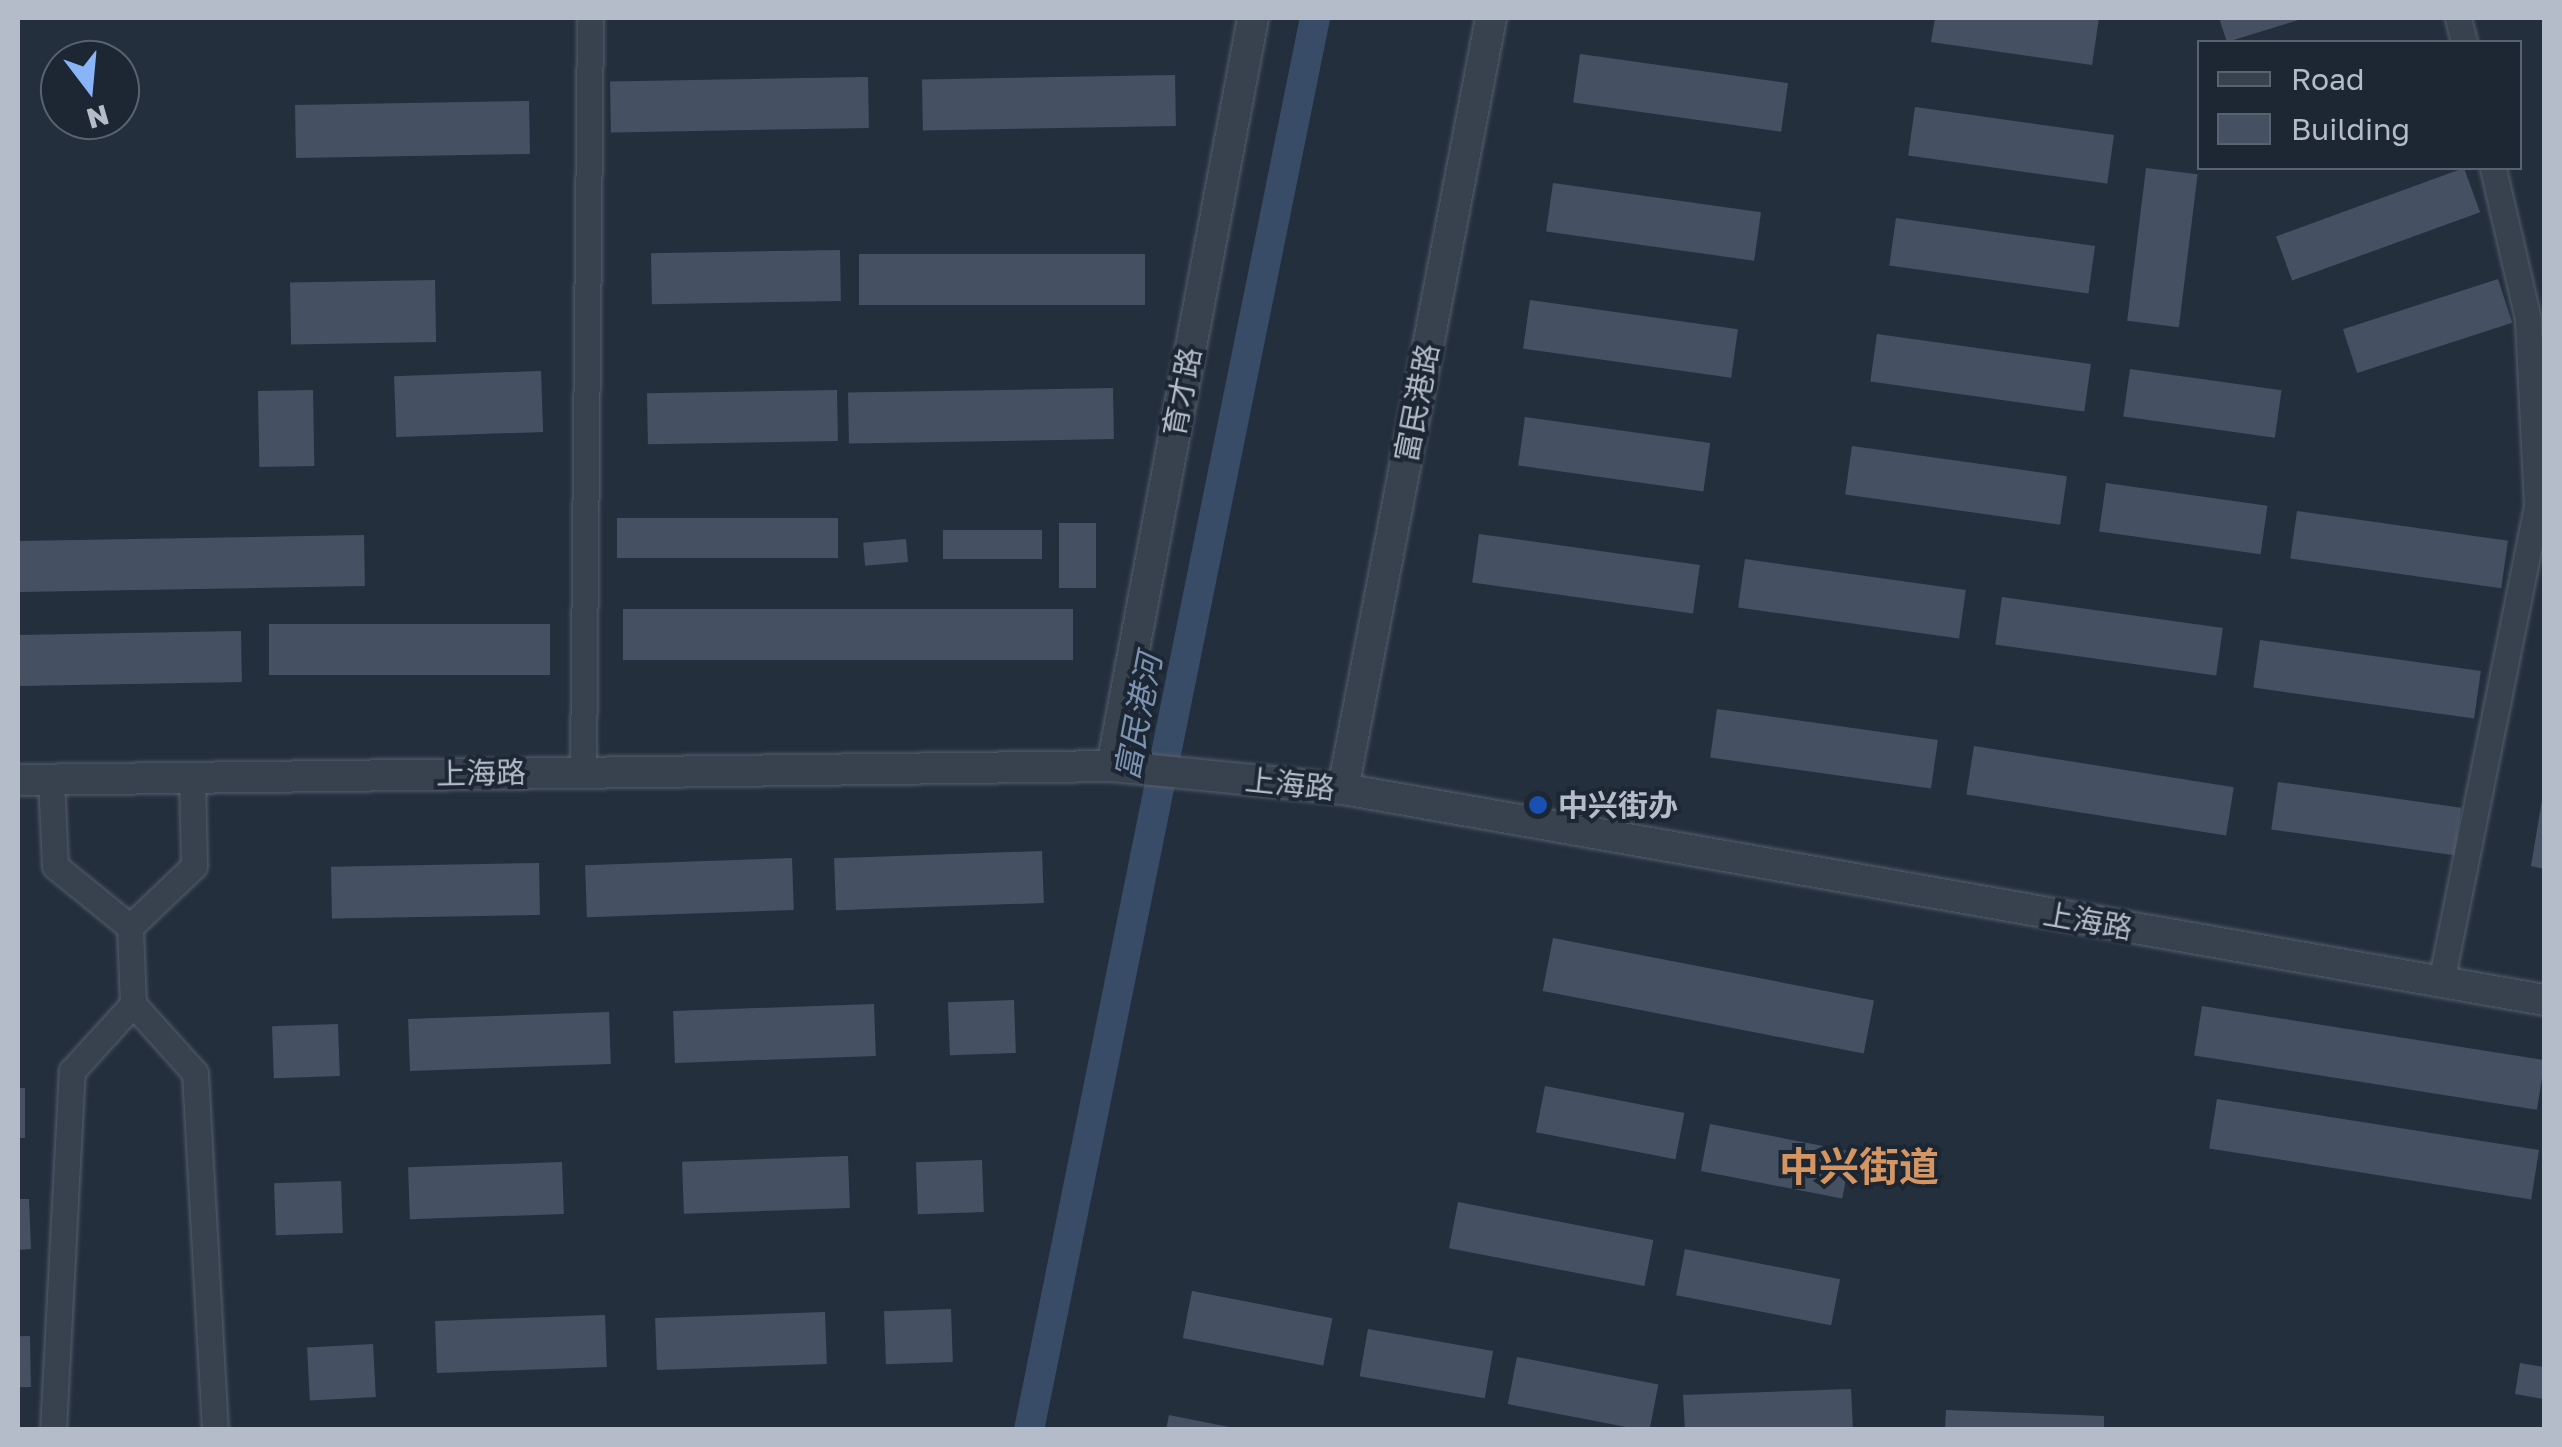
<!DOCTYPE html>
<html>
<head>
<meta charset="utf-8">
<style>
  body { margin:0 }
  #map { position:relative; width:2562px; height:1447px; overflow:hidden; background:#242f3e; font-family:"Golos Text","Noto Sans SC",sans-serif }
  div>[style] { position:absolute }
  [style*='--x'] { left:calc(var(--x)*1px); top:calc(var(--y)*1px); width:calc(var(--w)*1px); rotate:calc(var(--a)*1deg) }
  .canal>* { height:30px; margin:-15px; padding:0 15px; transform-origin:15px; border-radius:15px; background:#394c67 }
  .building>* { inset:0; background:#455162; transform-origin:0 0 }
  .roads { filter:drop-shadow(0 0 2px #565f6c) drop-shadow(0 0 2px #565f6c) }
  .minor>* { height:25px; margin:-12.5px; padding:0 12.5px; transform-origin:12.5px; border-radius:12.5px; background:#38414e }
  .tertiary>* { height:30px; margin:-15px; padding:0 15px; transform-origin:15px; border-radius:15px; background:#38414e }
  .dots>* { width:28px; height:28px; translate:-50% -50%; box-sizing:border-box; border:5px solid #1d2633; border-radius:50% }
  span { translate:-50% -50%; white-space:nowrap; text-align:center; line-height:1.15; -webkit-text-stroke:8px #1d2633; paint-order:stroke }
  .street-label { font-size:30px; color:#b4bcc9 }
  .poi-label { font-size:30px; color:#b4bcc9; font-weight:700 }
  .left { translate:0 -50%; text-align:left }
  .water-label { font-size:32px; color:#7c92b1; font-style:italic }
  .district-label { font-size:40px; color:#d59563; font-weight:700 }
  .frame { position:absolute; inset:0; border:20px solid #b4bcc9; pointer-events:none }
  .legend { position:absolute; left:2197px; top:40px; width:325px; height:130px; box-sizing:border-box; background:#1d2633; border:2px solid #59626f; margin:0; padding:12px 18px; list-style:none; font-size:30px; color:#b4bcc9 }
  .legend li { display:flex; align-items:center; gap:20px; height:50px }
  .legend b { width:50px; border:2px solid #59626f }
  .north { position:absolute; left:40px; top:40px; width:100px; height:100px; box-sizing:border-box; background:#1d2633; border:2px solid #59626f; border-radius:50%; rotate:164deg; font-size:28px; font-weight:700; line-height:40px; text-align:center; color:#b4bcc9 }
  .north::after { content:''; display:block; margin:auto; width:35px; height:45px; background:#8ab4f8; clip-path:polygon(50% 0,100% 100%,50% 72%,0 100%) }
</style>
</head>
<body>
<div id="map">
  <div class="canal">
    <i style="--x:1029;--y:1430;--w:1441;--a:-78.55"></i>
  </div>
  <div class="building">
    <i style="clip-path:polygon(1935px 18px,2099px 18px,2092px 65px,1931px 42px)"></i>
    <i style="clip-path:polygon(2219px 18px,2305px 18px,2227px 42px)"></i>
    <i style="left:1580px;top:54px;width:210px;height:49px;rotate:8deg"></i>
    <i style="left:1175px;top:75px;width:51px;height:253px;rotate:89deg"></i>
    <i style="left:868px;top:77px;width:51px;height:258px;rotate:89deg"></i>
    <i style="left:529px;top:101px;width:53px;height:234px;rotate:89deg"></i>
    <i style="left:1915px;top:107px;width:201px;height:49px;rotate:8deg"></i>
    <i style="left:2146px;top:168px;width:52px;height:154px;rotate:7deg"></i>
    <i style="left:2464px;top:168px;width:47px;height:200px;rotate:70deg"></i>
    <i style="left:1553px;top:183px;width:210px;height:49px;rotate:8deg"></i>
    <i style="left:1896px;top:218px;width:201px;height:48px;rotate:8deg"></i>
    <i style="left:840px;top:250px;width:51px;height:189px;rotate:89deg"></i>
    <i style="left:1145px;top:254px;width:51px;height:286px;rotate:90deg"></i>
    <i style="left:2498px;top:279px;width:46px;height:163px;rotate:72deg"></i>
    <i style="left:435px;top:280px;width:62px;height:145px;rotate:89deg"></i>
    <i style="left:1530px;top:300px;width:210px;height:49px;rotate:8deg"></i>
    <i style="left:1877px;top:334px;width:216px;height:48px;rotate:8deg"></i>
    <i style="left:2130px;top:369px;width:153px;height:48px;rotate:8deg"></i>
    <i style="left:541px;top:371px;width:61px;height:147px;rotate:88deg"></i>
    <i style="left:1113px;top:388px;width:51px;height:265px;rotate:89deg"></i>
    <i style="left:313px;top:390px;width:76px;height:55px;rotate:89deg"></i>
    <i style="left:837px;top:390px;width:51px;height:190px;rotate:89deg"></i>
    <i style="left:1525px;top:417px;width:187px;height:49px;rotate:8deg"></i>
    <i style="left:1852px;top:446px;width:217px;height:49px;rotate:8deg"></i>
    <i style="left:2106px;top:483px;width:163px;height:49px;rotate:8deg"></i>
    <i style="left:2297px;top:511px;width:213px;height:48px;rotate:8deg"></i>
    <i style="left:838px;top:518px;width:40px;height:221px;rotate:90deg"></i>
    <i style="left:1096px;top:523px;width:65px;height:37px;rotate:90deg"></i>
    <i style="left:1042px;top:530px;width:29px;height:99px;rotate:90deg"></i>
    <i style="left:1479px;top:534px;width:223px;height:49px;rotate:8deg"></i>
    <i style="left:364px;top:535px;width:51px;height:346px;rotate:89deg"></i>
    <i style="left:906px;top:539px;width:23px;height:43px;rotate:85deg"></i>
    <i style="left:1745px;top:559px;width:223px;height:49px;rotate:8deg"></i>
    <i style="left:2002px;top:597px;width:223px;height:48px;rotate:8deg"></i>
    <i style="left:1073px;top:609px;width:51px;height:450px;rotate:90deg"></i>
    <i style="left:550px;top:624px;width:51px;height:281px;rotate:90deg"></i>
    <i style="left:241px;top:631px;width:51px;height:223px;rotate:89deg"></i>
    <i style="left:2260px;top:640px;width:223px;height:48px;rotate:8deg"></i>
    <i style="left:1717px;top:709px;width:223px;height:49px;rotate:8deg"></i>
    <i style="left:1974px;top:746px;width:263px;height:49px;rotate:9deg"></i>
    <i style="left:2278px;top:782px;width:185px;height:48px;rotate:8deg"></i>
    <i style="clip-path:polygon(2542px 800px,2544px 800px,2544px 869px,2531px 866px)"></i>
    <i style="left:1042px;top:851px;width:52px;height:208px;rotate:88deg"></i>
    <i style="left:792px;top:858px;width:52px;height:207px;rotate:88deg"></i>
    <i style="left:539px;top:863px;width:52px;height:208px;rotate:89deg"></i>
    <i style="left:1553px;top:938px;width:327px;height:54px;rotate:11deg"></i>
    <i style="left:1014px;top:1000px;width:53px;height:66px;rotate:88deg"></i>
    <i style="left:874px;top:1004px;width:52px;height:201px;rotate:88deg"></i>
    <i style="left:2202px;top:1006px;width:347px;height:50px;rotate:9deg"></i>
    <i style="left:609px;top:1012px;width:52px;height:201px;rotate:88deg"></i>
    <i style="left:338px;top:1024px;width:52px;height:66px;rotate:88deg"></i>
    <i style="left:1545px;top:1086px;width:142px;height:47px;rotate:11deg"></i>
    <i style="left:18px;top:1088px;width:7px;height:50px"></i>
    <i style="left:2217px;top:1099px;width:326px;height:50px;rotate:9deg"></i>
    <i style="left:1710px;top:1124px;width:144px;height:48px;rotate:11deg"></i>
    <i style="left:848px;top:1156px;width:52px;height:166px;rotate:88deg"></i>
    <i style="left:982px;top:1160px;width:52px;height:66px;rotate:88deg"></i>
    <i style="left:562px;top:1162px;width:52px;height:154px;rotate:88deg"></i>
    <i style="left:341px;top:1181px;width:52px;height:67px;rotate:88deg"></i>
    <i style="clip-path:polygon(18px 1199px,29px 1199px,31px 1249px,18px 1250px)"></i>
    <i style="left:1458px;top:1202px;width:199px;height:47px;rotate:11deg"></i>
    <i style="left:1685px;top:1249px;width:158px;height:47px;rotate:11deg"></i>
    <i style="left:1192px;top:1291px;width:143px;height:48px;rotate:11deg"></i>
    <i style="left:951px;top:1309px;width:53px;height:67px;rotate:88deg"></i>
    <i style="left:825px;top:1312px;width:52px;height:170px;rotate:88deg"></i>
    <i style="left:605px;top:1315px;width:52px;height:170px;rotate:88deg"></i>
    <i style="left:1368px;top:1329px;width:127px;height:48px;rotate:10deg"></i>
    <i style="left:30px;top:1336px;width:51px;height:12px;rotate:89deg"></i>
    <i style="left:373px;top:1344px;width:53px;height:66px;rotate:87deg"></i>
    <i style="left:1517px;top:1357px;width:144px;height:48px;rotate:11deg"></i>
    <i style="clip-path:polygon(2520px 1363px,2544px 1367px,2544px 1399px,2515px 1394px)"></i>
    <i style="clip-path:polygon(1851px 1389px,1853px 1430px,1685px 1430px,1683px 1395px)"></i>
    <i style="clip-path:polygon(1946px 1410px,2104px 1416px,2104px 1430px,1945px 1430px)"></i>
    <i style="clip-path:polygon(1169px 1415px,1234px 1428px,1234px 1430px,1166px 1430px)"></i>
  </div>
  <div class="roads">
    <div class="minor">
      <i style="--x:2458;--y:18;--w:25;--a:76"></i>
      <i style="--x:583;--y:771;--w:753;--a:-89.47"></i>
      <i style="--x:51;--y:780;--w:86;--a:87.3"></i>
      <i style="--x:55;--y:866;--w:97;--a:39.1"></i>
      <i style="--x:130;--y:927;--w:88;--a:-43.6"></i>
      <i style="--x:194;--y:866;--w:89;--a:-91.3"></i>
      <i style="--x:130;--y:927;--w:77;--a:87.8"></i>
      <i style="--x:2441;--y:982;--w:486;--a:-78.6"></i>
      <i style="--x:2537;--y:506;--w:187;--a:-92.8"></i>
      <i style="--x:2528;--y:319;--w:155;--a:-103.1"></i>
      <i style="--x:53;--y:1430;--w:360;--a:-87"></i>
      <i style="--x:72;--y:1071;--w:91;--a:-47.7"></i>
      <i style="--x:133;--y:1004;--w:93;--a:48.1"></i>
      <i style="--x:195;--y:1073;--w:358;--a:86.8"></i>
    </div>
    <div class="tertiary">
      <i style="--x:1112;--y:766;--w:761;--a:-79.32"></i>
      <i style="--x:18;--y:780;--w:1094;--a:-0.73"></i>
      <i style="--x:1112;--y:766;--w:232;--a:5.7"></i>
      <i style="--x:1343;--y:789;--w:1219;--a:9.96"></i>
      <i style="--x:1343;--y:789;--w:785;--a:-79.13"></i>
    </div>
  </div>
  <div class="dots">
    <i style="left:1538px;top:805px;background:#1a4fb4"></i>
  </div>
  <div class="street-label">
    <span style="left:1182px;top:392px;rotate:-79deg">育才路</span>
    <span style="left:1417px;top:403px;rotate:-79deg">富民港路</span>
    <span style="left:481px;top:773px;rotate:-1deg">上海路</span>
    <span style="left:1290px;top:784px;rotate:6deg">上海路</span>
    <span style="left:2088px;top:921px;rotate:10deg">上海路</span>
  </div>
  <div class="poi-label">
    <span class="left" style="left:1558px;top:805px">中兴街办</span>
  </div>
  <div class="water-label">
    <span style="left:1138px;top:717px;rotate:-79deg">富民港河</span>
  </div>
  <div class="district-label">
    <span style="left:1859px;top:1166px">中兴街道</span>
  </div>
  <div class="frame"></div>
  <ul class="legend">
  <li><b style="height:12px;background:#38414e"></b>Road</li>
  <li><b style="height:28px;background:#455162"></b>Building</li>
  </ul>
  <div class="north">N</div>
</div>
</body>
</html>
